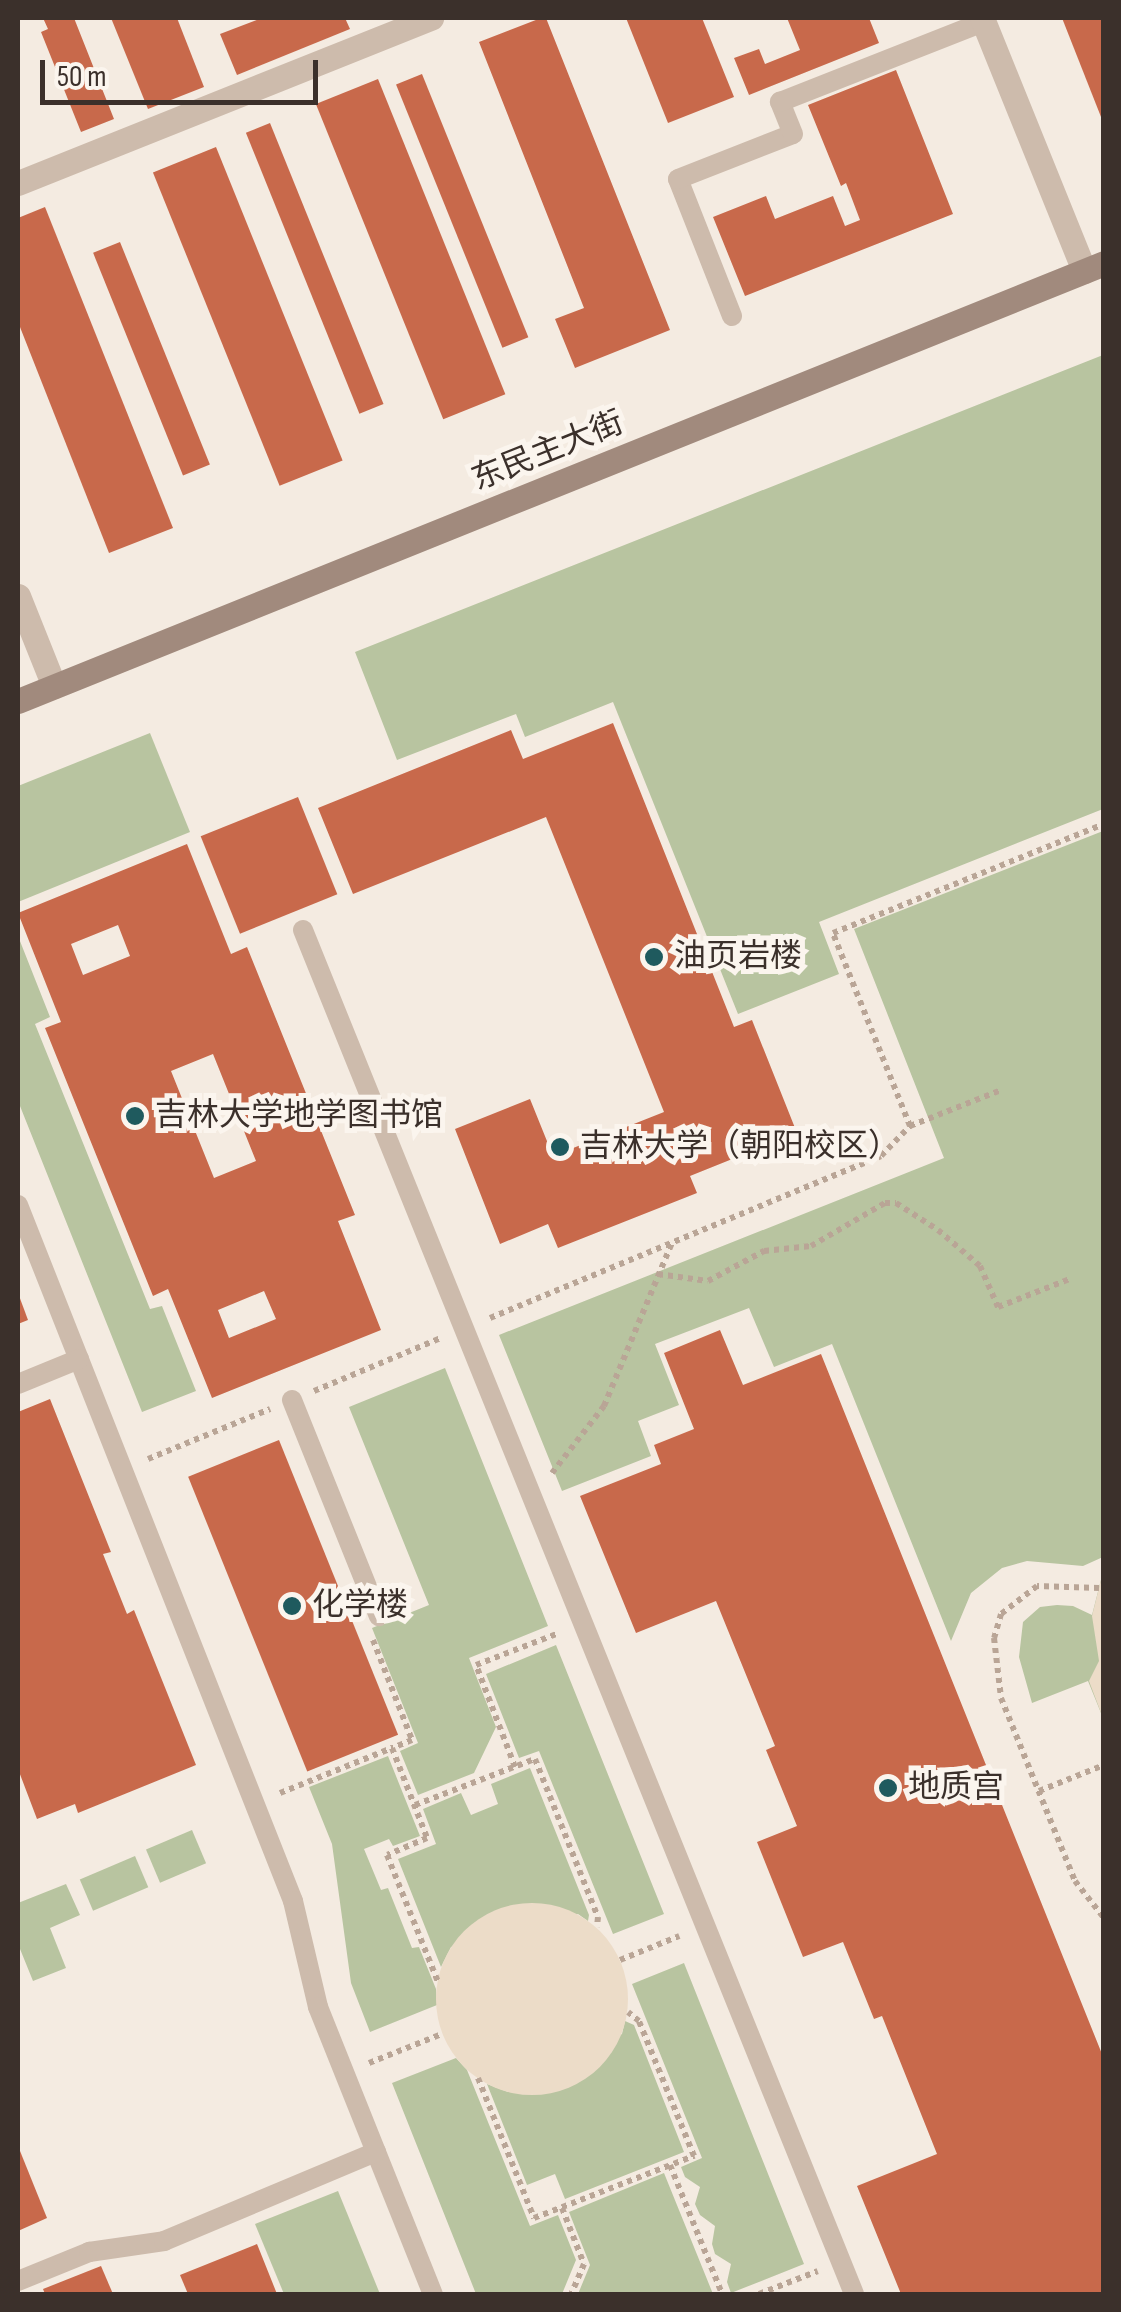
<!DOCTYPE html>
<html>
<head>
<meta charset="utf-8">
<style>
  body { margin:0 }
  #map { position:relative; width:1121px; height:2312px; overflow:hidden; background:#f4ebe1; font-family:"Sofia Sans Condensed","Noto Sans SC",sans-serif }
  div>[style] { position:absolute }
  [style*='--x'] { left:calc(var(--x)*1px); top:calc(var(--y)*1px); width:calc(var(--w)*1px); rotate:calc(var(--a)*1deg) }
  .green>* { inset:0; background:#b8c4a0; transform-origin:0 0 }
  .plaza>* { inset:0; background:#ecdcc8 }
  .round { border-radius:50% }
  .building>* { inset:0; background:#c8694b; transform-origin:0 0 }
  .path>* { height:6px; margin-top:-3px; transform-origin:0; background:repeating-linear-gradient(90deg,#b9a596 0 5px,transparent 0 10px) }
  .service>* { height:20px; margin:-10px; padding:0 10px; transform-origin:10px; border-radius:10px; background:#cdbbac }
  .minor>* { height:25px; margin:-12.5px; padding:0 12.5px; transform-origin:12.5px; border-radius:12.5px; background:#cdbbac }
  .tertiary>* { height:25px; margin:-12.5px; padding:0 12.5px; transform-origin:12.5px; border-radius:12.5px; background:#cdbbac }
  .secondary>* { height:25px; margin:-12.5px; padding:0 12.5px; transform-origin:12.5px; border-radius:12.5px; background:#a18a7d }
  .dots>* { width:28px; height:28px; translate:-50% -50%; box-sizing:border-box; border:5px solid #fbf5ee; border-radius:50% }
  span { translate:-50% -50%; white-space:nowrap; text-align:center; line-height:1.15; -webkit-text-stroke:10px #fbf5ee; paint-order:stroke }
  .street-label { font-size:32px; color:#3b302b }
  .poi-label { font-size:32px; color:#3b302b }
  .left { translate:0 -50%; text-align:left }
  .frame { position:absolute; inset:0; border:20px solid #3b302b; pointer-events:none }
  .scale { position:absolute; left:40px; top:60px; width:278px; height:45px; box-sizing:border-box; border:5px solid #3b302b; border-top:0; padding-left:12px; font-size:30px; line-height:35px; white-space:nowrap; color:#3b302b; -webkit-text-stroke:8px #fbf5ee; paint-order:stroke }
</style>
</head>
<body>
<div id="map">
  <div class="green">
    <i style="clip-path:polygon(1103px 355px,1103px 809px,819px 922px,839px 974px,738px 1014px,613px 702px,525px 737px,516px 714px,397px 760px,355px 652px)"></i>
    <i style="clip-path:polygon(150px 733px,190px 832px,18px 902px,18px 786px)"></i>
    <i style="clip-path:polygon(1103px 831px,1103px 1557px,1083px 1566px,1027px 1561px,1002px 1568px,971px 1593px,951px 1641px,832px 1344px,774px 1367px,749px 1308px,655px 1344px,679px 1405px,638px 1421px,651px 1456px,562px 1491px,499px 1335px,944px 1158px,854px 929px)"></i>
    <i style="clip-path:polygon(18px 936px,50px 1017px,35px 1024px,150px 1309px,162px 1306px,196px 1391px,142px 1412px,18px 1101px)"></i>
    <i style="clip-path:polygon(445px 1368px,548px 1626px,469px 1658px,496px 1727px,474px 1773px,418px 1795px,400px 1751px,418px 1743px,372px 1628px,429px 1605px,349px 1407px)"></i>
    <i style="clip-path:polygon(1103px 1572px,1103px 1718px,1088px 1681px,1032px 1703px,1019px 1657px,1023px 1622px,1040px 1607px,1057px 1605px,1073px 1606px,1092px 1615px)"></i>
    <i style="clip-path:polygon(556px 1645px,664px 1914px,613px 1934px,539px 1751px,519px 1758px,486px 1674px)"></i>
    <i style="clip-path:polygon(388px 1756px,420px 1836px,393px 1846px,389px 1839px,364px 1849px,381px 1890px,388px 1888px,412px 1948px,419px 1947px,436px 1989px,437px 2005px,370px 2032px,351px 1983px,332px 1844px,309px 1787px)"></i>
    <i style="clip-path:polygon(530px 1768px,589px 1915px,588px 1921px,578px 1914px,451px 1947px,441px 1967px,398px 1859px,436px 1844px,423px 1809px,461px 1793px,471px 1815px,498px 1804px,491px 1784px)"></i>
    <i style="left:192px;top:1830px;width:36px;height:50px;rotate:67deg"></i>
    <i style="left:135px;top:1856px;width:34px;height:60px;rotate:67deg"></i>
    <i style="clip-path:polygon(66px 1884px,80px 1915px,50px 1928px,66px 1968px,33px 1981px,18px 1944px,18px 1903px)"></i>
    <i style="clip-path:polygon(684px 1963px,804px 2264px,731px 2293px,727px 2282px,731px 2264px,715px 2254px,712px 2244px,715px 2226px,700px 2215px,695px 2204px,700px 2187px,685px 2177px,681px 2167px,702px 2158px,632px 1984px)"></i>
    <i style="clip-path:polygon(625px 2021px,634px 2025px,684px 2152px,565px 2199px,555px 2174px,527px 2185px,487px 2084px,508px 2092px,622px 2034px)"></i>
    <i style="clip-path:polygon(456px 2058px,467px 2070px,530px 2226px,558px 2215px,576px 2260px,562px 2294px,476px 2294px,392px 2083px)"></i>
    <i style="clip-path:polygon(664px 2173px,713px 2294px,578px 2294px,590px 2265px,569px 2212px)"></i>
    <i style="clip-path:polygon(338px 2191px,380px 2294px,284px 2294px,255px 2224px)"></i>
  </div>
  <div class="plaza">
    <i style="clip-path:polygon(1103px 1572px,1103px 1718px,1089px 1681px,1099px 1661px,1092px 1616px)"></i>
    <i class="round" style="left:436px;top:1903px;width:192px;height:192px"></i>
  </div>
  <div class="building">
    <i style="clip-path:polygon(43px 18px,74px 18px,114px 119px,81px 132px,41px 32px,48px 29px)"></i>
    <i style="clip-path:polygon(111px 18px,177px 18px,204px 87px,148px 109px)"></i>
    <i style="clip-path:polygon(262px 18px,345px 18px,350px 29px,237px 75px,220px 34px)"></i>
    <i style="clip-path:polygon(541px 18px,546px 18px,670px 330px,575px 368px,555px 319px,584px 308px,479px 42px)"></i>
    <i style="clip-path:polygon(626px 18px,702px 18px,734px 97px,668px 123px)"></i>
    <i style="clip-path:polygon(787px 18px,869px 18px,879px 43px,749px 95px,734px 58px,759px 49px,765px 64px,800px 50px)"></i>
    <i style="clip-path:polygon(1062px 18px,1104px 18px,1104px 122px,1103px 122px)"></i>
    <i style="clip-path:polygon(896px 70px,953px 214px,745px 296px,713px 217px,766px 196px,775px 219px,833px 196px,845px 226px,860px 220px,846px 183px,841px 186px,808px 105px)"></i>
    <i style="left:422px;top:74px;width:284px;height:28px;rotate:68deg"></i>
    <i style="left:378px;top:79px;width:340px;height:67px;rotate:68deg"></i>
    <i style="left:270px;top:123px;width:303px;height:26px;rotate:68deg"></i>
    <i style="left:216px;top:147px;width:338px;height:68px;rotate:68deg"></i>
    <i style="clip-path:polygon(45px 207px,173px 528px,109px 553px,18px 322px,18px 218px)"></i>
    <i style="left:120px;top:242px;width:240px;height:29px;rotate:68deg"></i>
    <i style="clip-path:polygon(613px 723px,734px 1027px,752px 1020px,797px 1133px,690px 1176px,697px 1193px,558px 1248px,548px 1224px,500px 1244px,455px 1129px,530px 1099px,553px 1156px,664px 1112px,546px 817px,353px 894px,318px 808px,511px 730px,523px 759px)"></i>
    <i style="left:298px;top:797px;width:105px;height:105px;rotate:68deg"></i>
    <i style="clip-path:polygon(evenodd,187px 844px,231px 954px,247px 947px,355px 1215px,338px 1221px,381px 1330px,212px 1398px,168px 1289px,153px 1296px,45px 1028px,61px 1022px,18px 913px,187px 844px,118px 925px,130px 956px,83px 975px,71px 944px,118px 925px,187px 844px,213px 1054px,256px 1161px,214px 1178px,171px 1071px,213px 1054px,187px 844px,264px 1291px,276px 1319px,229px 1338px,218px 1310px,264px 1291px)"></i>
    <i style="clip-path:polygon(18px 1293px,28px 1320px,18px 1324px)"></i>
    <i style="clip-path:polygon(720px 1330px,743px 1385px,821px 1354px,1104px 2059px,1104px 2294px,901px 2294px,857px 2186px,937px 2154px,882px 2016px,874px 2019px,843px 1942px,803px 1957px,757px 1842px,797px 1826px,766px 1750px,775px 1746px,716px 1601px,636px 1633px,580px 1496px,661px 1464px,654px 1445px,694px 1429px,664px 1353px)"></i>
    <i style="clip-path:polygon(50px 1399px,111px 1552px,103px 1554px,127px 1614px,134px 1610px,196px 1765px,78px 1813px,75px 1804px,37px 1819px,18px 1769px,18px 1412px)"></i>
    <i style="left:279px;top:1440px;width:318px;height:98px;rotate:68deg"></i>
    <i style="clip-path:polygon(18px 2146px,47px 2218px,18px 2231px)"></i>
    <i style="clip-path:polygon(257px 2244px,277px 2294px,188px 2294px,180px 2275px)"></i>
    <i style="clip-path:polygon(101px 2266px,113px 2294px,45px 2294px,43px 2289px)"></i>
  </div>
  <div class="path">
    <i style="--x:910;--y:1126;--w:96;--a:-21.5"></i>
    <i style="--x:658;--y:1274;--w:50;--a:8"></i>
    <i style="--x:708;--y:1281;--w:64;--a:-28.2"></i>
    <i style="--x:764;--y:1251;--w:47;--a:-6.1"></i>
    <i style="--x:811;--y:1246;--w:86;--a:-30.2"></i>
    <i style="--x:885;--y:1203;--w:11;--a:0"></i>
    <i style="--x:896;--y:1203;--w:50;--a:32.7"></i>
    <i style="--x:938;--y:1230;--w:55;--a:40.6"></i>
    <i style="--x:980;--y:1266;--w:45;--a:66.3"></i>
    <i style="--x:998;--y:1307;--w:79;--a:-21.4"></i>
    <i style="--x:490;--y:1318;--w:423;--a:-22.5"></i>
    <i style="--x:881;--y:1156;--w:42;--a:-46"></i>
    <i style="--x:910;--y:1126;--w:208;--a:-111.8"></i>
    <i style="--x:833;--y:933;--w:292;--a:-21.9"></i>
    <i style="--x:314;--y:1391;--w:138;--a:-22.7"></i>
    <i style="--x:148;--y:1459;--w:132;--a:-22.3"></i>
    <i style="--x:552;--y:1473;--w:85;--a:-52.2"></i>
    <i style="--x:604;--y:1406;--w:177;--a:-67.4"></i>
    <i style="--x:1099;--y:1588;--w:62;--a:-178.2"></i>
    <i style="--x:1037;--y:1586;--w:46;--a:142.1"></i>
    <i style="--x:1001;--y:1614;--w:25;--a:106"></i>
    <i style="--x:994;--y:1638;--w:60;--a:83.3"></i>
    <i style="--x:1001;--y:1698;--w:197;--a:68"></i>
    <i style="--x:1075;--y:1881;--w:47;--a:51.9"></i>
    <i style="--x:373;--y:1640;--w:107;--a:68.7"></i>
    <i style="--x:412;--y:1740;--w:22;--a:158"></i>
    <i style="--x:515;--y:1767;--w:109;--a:-110.9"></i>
    <i style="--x:476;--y:1665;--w:89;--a:-21.1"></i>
    <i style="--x:1039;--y:1791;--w:70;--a:-21.8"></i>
    <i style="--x:280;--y:1793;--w:121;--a:-21.9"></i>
    <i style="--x:392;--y:1748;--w:97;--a:68.7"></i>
    <i style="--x:427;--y:1838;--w:43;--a:157"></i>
    <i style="--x:387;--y:1855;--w:137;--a:68.1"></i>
    <i style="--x:415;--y:1805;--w:129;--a:-21"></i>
    <i style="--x:535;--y:1759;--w:170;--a:68.3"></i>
    <i style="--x:598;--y:1917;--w:10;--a:96"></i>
    <i style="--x:620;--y:1960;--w:64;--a:-22.1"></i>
    <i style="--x:369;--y:2063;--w:79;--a:-21.7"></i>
    <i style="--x:478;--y:2078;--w:151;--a:68.2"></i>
    <i style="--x:534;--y:2218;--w:172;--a:-21.2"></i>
    <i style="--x:694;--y:2156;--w:146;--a:-112.2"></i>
    <i style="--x:639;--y:2021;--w:14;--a:-141"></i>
    <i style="--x:670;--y:2165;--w:139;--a:68"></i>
    <i style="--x:562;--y:2208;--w:60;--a:68.6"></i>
    <i style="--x:584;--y:2264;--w:33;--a:113"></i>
    <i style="--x:759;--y:2294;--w:63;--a:-21.3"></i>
  </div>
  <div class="service">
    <i style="--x:732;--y:316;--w:147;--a:-111.5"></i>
    <i style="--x:678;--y:179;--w:123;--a:-21.4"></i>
    <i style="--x:793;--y:134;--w:35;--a:-112"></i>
    <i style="--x:780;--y:102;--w:218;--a:-21.5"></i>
    <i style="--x:303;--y:930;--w:1471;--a:68"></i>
    <i style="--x:18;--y:1205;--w:748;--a:68.44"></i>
    <i style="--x:293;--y:1901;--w:109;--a:76.7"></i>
    <i style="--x:318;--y:2007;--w:309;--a:68.2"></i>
    <i style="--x:18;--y:1384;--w:66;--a:-22.3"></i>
    <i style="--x:292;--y:1400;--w:233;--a:68.1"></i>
    <i style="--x:18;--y:2281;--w:77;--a:-22.2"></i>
    <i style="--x:89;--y:2252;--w:76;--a:-8.3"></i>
    <i style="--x:164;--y:2241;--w:230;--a:-22.8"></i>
  </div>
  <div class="minor">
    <i style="--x:18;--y:183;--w:445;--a:-21.8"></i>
  </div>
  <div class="tertiary">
    <i style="--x:982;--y:18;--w:273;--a:68"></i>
    <i style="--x:18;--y:596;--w:97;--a:68.2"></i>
  </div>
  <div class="secondary">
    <i style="--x:18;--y:701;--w:1171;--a:-21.96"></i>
  </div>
  <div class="dots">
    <i style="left:654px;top:957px;background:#1f5a5e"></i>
    <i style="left:135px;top:1116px;background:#1f5a5e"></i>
    <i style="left:560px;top:1147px;background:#1f5a5e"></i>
    <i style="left:292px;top:1606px;background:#1f5a5e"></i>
    <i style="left:888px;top:1788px;background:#1f5a5e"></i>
  </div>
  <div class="street-label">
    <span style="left:548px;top:452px;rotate:-22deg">东民主大街</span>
  </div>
  <div class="poi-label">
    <span class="left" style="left:674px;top:957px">油页岩楼</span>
    <span class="left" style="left:155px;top:1116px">吉林大学地学图书馆</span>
    <span class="left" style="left:580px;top:1147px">吉林大学（朝阳校区）</span>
    <span class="left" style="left:312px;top:1606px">化学楼</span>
    <span class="left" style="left:908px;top:1788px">地质宫</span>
  </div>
  <div class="frame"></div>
  <div class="scale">50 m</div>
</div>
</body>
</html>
